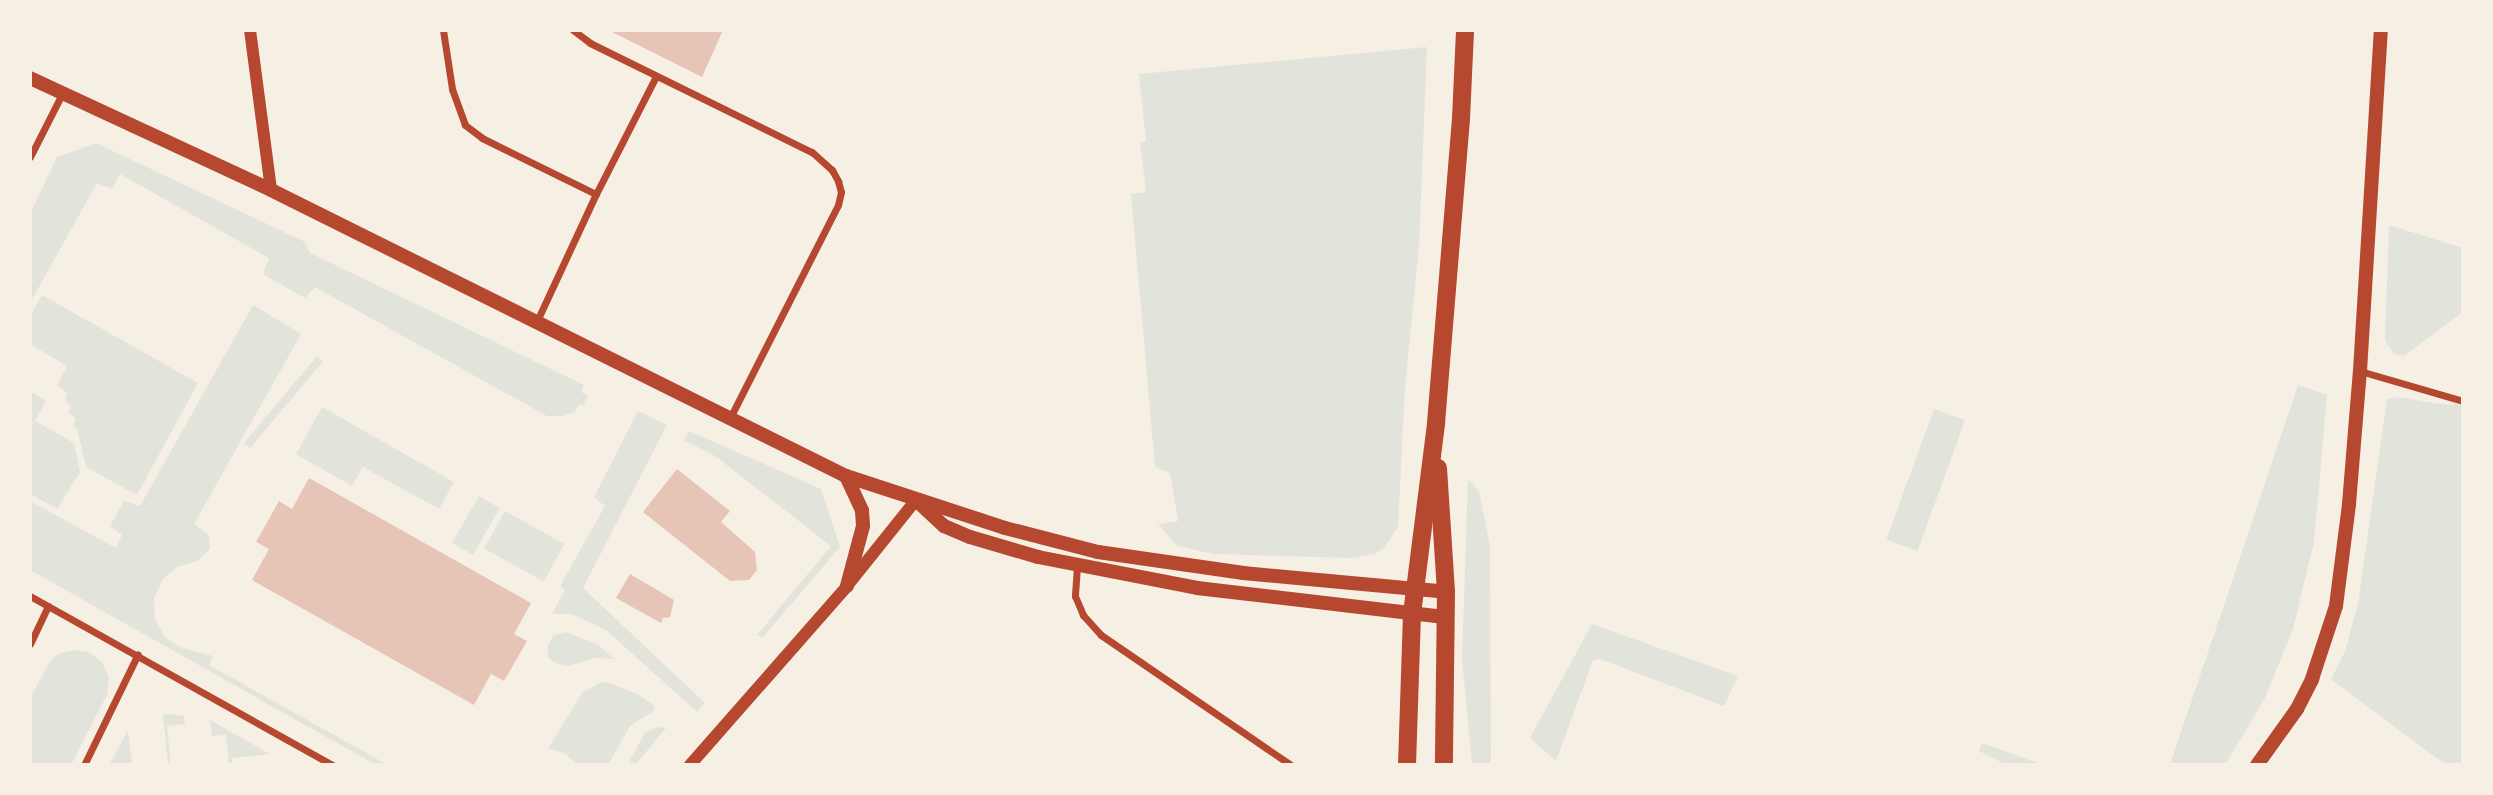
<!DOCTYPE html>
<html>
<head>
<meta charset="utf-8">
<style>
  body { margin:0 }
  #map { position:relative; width:2493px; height:795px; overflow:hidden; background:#f6efe4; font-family:"PT Sans",sans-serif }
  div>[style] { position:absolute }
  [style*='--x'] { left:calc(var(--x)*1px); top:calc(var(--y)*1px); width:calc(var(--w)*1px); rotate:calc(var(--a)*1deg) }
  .green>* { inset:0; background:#e2e4dc; transform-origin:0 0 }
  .building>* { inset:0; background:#e6c5b7 }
  .minor>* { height:7px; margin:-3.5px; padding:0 3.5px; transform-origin:3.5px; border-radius:3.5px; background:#b5482f }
  .tertiary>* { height:12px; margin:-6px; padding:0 6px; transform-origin:6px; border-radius:6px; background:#b5482f }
  .secondary>* { height:14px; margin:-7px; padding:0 7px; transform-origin:7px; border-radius:7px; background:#b5482f }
  .primary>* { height:18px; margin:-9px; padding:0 9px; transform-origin:9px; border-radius:9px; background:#b5482f }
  span { translate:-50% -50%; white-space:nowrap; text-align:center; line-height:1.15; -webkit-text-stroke:6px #f6efe4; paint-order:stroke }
  .frame { position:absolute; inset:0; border:32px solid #f6efe4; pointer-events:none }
</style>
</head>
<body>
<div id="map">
  <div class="green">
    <i style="clip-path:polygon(1427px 47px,1419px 247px,1405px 387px,1398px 527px,1384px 548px,1375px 554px,1351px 558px,1214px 554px,1177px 546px,1158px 524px,1178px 521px,1170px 473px,1155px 467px,1131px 194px,1146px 192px,1140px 142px,1146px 141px,1139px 74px)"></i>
    <i style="clip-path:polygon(96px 143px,305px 242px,310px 253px,584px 385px,581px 392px,588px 396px,583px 405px,580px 404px,574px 412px,563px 416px,547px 416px,315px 287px,305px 298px,263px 274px,269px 258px,120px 174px,112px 189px,97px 183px,30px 303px,30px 214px,57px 157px)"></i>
    <i style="clip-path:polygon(2389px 225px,2463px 248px,2463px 312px,2404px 356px,2394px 354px,2385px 340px)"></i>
    <i style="clip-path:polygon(42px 295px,198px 383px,137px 495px,86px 467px,77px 428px,73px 426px,76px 418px,68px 413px,71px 406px,65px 400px,68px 394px,57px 385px,67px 366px,30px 344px,30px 316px)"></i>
    <i style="clip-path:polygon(253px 305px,301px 334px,194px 524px,209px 535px,210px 549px,197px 561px,177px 567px,163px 579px,154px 598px,155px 619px,165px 637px,182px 648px,213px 656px,209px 665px,388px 765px,376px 765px,30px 570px,30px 501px,116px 548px,122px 535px,110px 526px,124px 501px,140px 506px)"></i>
    <i style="left:317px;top:356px;width:8px;height:114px;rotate:40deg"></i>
    <i style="clip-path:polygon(2298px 385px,2327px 395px,2314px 542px,2293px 629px,2264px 700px,2225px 765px,2170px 765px)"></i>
    <i style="clip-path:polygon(30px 391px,46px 401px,35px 421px,74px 443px,80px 472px,57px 509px,30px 494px)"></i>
    <i style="clip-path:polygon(2397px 397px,2447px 405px,2463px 403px,2463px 765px,2446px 765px,2331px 679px,2345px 651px,2358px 604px,2387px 399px)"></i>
    <i style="clip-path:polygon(322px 407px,454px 482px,439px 509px,363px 467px,352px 486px,296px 454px)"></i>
    <i style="left:1934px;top:409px;width:33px;height:139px;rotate:20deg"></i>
    <i style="clip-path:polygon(638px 411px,667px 425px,583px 588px,705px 703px,697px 712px,606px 630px,572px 614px,552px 614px,565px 590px,560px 586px,605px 506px,594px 497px)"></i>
    <i style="clip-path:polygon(689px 431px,821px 489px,840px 547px,762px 638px,757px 635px,831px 546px,715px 456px,684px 440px)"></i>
    <i style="clip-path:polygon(1468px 479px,1479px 491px,1490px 546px,1491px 765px,1472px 765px,1462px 659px)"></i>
    <i style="left:479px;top:496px;width:24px;height:54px;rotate:30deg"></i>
    <i style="left:505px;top:511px;width:68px;height:43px;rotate:29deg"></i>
    <i style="clip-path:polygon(1592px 624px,1738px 676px,1724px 706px,1600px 659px,1593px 660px,1556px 761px,1530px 738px)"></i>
    <i style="clip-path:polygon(566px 632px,597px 644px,614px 659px,595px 658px,568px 666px,557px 664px,548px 657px,548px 645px,554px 635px)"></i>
    <i style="clip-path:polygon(77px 650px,88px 652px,102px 662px,109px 678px,107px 695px,71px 765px,30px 765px,30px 698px,51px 660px,60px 653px)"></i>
    <i style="clip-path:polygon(601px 682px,610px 683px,639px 695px,653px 705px,655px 710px,630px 726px,608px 765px,579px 765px,563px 752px,548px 749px,582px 693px)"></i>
    <i style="clip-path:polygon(173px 714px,184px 716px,185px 724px,167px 726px,171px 765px,168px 765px,163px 715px)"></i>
    <i style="clip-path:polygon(210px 720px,270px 754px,232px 758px,232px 765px,229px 765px,226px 735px,212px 736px)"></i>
    <i style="clip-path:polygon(657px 727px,666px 728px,635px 765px,627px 765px,645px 733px)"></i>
    <i style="clip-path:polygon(128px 730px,132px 764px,109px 765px)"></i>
    <i style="clip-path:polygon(1982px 743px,2043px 765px,2007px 765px,1979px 751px)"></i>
  </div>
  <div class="building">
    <i style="clip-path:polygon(608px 30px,723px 30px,702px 77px)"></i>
    <i style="clip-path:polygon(677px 469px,730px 511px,721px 522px,755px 552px,757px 570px,749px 580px,730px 581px,643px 512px)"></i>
    <i style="clip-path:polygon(309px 478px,531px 603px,514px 634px,527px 641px,504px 681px,491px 674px,474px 705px,252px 580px,269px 549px,256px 542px,279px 501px,292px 509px)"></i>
    <i style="clip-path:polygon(630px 574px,674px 600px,670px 617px,663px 618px,661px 623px,616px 598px)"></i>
  </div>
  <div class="minor">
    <i style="--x:443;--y:30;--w:60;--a:81.3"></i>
    <i style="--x:452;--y:89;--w:38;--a:70"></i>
    <i style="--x:465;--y:125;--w:21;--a:37"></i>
    <i style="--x:482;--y:138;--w:127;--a:26.2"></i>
    <i style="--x:573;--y:30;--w:21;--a:37"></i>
    <i style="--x:590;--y:43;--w:247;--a:26.2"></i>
    <i style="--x:812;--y:152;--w:27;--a:42"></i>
    <i style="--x:832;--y:170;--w:13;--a:61"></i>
    <i style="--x:838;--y:181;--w:11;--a:75"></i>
    <i style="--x:841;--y:192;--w:13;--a:103"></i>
    <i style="--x:838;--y:205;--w:239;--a:116.9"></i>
    <i style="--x:30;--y:157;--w:71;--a:-63.1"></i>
    <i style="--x:536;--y:323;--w:142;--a:-65.1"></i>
    <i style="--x:596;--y:194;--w:132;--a:-63"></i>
    <i style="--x:2360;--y:371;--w:107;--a:16.2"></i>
    <i style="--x:1077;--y:566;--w:30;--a:94"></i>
    <i style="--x:1075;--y:596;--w:21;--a:67"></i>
    <i style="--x:1083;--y:615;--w:27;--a:48"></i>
    <i style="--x:1101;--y:635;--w:230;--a:34.4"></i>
    <i style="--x:30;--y:596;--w:347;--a:29.2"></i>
    <i style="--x:30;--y:644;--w:42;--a:-64.7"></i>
    <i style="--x:84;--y:765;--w:123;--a:-64.1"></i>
  </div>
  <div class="tertiary">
    <i style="--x:250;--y:30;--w:161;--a:82.5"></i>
    <i style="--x:690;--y:765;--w:238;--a:-48.7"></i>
    <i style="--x:847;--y:586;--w:110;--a:-51.3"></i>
  </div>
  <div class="secondary">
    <i style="--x:30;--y:78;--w:266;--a:24.9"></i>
    <i style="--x:271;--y:190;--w:642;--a:26.45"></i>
    <i style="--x:846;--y:476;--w:167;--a:18.1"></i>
    <i style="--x:1005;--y:528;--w:96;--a:14.5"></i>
    <i style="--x:1098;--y:552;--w:147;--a:8.2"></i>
    <i style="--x:1243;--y:573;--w:204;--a:5.3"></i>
    <i style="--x:846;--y:476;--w:38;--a:65"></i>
    <i style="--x:862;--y:511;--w:15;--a:86"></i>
    <i style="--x:863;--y:526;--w:62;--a:104.9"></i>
    <i style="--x:917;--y:501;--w:37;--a:43"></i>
    <i style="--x:944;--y:526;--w:28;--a:23"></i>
    <i style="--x:970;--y:537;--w:71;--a:16.4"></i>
    <i style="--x:1038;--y:557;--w:162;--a:11"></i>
    <i style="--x:1197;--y:588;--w:249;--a:6.7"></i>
    <i style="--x:2257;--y:765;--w:69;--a:-54.5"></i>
    <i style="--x:2297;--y:709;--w:34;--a:-63"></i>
    <i style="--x:2312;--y:679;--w:77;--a:-71.8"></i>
    <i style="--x:2336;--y:606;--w:103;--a:-82.7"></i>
    <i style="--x:2349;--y:504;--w:133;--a:-85.3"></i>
    <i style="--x:2360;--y:371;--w:342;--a:-86.5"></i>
  </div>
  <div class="primary">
    <i style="--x:1438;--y:468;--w:124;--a:86.3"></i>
    <i style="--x:1446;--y:592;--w:173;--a:90.7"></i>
    <i style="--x:1407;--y:765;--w:151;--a:-88.1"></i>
    <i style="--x:1412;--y:614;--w:193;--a:-82.8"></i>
    <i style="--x:1436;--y:423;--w:305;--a:-85.3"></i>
    <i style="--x:1461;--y:119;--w:89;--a:-87.4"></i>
  </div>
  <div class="frame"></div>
</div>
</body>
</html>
